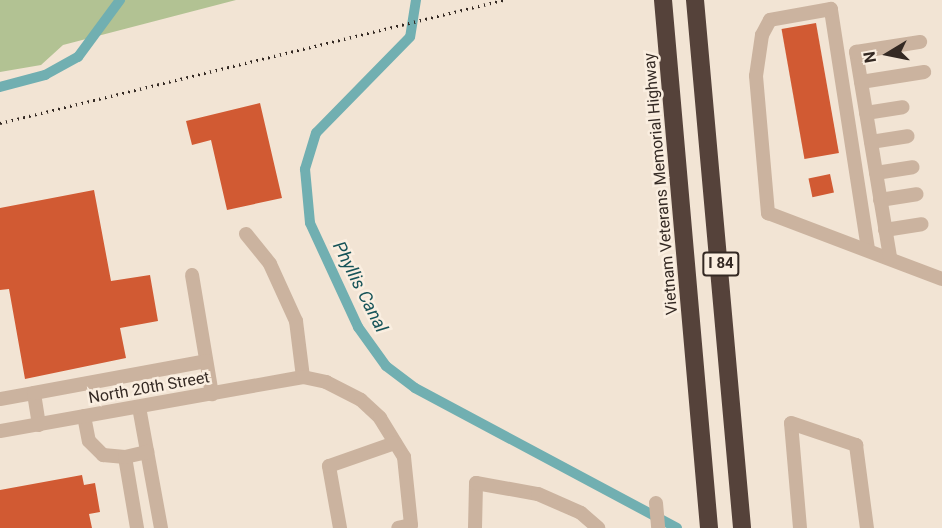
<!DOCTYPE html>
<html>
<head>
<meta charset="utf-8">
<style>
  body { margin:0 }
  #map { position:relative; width:942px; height:528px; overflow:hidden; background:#f2e4d4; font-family:Roboto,sans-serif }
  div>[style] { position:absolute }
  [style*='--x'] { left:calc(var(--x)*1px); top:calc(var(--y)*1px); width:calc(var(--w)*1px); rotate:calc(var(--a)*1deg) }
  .green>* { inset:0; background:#b2c293 }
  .canal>* { height:10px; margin:-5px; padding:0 5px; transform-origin:5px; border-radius:5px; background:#71afb1 }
  .building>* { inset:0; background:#d15a33; transform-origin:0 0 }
  .minor>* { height:14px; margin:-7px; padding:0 7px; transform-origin:7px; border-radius:7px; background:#cbb39f }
  .highway>* { height:18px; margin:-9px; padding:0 9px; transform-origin:9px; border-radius:9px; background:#55423a }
  .rail>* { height:3px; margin-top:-1.5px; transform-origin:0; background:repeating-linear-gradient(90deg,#342923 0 1.5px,transparent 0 6px) }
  span { translate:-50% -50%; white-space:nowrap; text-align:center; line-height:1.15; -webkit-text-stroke:5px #faeee0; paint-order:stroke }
  .shield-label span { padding:2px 4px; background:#faeee0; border:2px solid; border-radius:4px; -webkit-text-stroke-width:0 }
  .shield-label { font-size:15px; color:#342923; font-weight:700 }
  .street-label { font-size:16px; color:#342923 }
  .water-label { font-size:18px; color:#165358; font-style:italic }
  .north { position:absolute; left:858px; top:24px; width:60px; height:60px; -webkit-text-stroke:4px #faeee0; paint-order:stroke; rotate:260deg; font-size:16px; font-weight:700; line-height:24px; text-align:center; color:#342923 }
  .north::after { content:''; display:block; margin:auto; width:21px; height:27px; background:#342923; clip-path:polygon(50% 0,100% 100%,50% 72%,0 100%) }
</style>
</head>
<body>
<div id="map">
  <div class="green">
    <i style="clip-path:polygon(0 0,236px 0,63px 45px,41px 65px,0 72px)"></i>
  </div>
  <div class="canal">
    <i style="--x:416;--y:0;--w:37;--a:99"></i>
    <i style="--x:410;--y:37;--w:134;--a:134.4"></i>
    <i style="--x:316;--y:133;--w:38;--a:107"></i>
    <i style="--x:305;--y:169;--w:54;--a:84.7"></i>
    <i style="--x:310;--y:223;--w:115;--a:65.2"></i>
    <i style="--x:358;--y:327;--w:48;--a:54.3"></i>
    <i style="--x:386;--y:366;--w:36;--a:37"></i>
    <i style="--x:415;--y:388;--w:297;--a:28.1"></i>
    <i style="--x:0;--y:87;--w:47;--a:-14.9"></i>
    <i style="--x:45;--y:75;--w:38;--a:-29"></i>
    <i style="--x:78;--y:57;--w:71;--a:-53.6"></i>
  </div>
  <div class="building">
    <i style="left:816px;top:23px;width:132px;height:35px;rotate:80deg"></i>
    <i style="clip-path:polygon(260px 103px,282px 198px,227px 210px,211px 140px,192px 145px,186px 121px)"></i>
    <i style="left:830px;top:174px;width:19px;height:22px;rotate:78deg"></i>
    <i style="clip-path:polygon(94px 190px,111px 281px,150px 275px,158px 321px,120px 328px,126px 358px,25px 379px,9px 289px,0 290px,0 208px)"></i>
    <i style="clip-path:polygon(82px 475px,84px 485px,95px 483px,100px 512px,89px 514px,92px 528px,0 528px,0 490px)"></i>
  </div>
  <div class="minor">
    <i style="--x:861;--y:82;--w:64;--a:-9"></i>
    <i style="--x:866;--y:113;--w:37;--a:-9"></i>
    <i style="--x:871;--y:142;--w:37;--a:-9"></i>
    <i style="--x:876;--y:173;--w:37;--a:-9"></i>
    <i style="--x:880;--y:200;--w:37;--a:-9"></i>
    <i style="--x:885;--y:230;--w:37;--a:-9"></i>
    <i style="--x:246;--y:234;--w:38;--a:51"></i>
    <i style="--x:270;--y:264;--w:63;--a:65.5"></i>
    <i style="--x:296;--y:321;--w:56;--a:82.9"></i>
    <i style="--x:868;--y:249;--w:243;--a:-98.8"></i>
    <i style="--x:831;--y:9;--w:62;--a:169.8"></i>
    <i style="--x:770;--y:20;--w:17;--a:118"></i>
    <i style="--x:762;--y:35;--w:41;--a:98.3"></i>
    <i style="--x:756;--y:76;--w:138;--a:85"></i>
    <i style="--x:768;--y:213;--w:186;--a:20.8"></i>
    <i style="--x:890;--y:257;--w:208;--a:-99.4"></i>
    <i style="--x:856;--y:52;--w:65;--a:-8.9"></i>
    <i style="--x:192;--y:275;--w:121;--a:80.5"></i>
    <i style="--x:0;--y:399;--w:35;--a:-10"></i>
    <i style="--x:139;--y:407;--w:123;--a:79.7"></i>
    <i style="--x:84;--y:416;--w:25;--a:79"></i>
    <i style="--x:89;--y:441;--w:20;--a:45"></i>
    <i style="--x:103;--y:455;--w:22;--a:5"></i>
    <i style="--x:39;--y:425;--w:32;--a:-99"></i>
    <i style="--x:34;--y:393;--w:175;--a:-10.5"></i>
    <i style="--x:0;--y:431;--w:308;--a:-10.1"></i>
    <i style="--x:303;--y:377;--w:24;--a:12"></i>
    <i style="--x:326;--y:382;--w:39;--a:27"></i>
    <i style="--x:361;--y:400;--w:26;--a:43"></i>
    <i style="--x:380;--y:418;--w:46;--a:58.4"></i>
    <i style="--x:404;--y:457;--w:68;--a:84.1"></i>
    <i style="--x:411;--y:525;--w:13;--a:167"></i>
    <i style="--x:656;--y:503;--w:25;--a:85"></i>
    <i style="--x:137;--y:528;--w:72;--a:-99.6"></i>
    <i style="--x:125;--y:457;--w:23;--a:-13"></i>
    <i style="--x:340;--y:528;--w:63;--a:-100.1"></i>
    <i style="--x:329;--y:466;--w:70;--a:-19.2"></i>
    <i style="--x:475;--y:528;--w:45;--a:-88.7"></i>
    <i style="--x:476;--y:483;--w:63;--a:10.1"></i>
    <i style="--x:538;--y:494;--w:47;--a:23.8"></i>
    <i style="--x:581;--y:513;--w:23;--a:41"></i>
    <i style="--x:800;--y:528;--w:105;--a:-94.9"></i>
    <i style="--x:791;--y:423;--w:69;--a:18.7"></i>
    <i style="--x:856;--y:445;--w:84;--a:82.5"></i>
  </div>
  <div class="highway">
    <i style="--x:663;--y:0;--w:530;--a:85.02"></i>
    <i style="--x:695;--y:0;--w:530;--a:84.91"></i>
  </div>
  <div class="rail">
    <i style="--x:0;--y:123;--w:518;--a:-13.74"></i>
  </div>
  <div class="shield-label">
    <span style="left:721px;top:264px">I 84</span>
  </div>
  <div class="street-label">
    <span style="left:661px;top:184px;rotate:-95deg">Vietnam Veterans Memorial Highway</span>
    <span style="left:149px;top:388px;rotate:-10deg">North 20th Street</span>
  </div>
  <div class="water-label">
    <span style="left:360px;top:287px;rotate:63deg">Phyllis Canal</span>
  </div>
  <div class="north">N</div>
</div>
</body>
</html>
